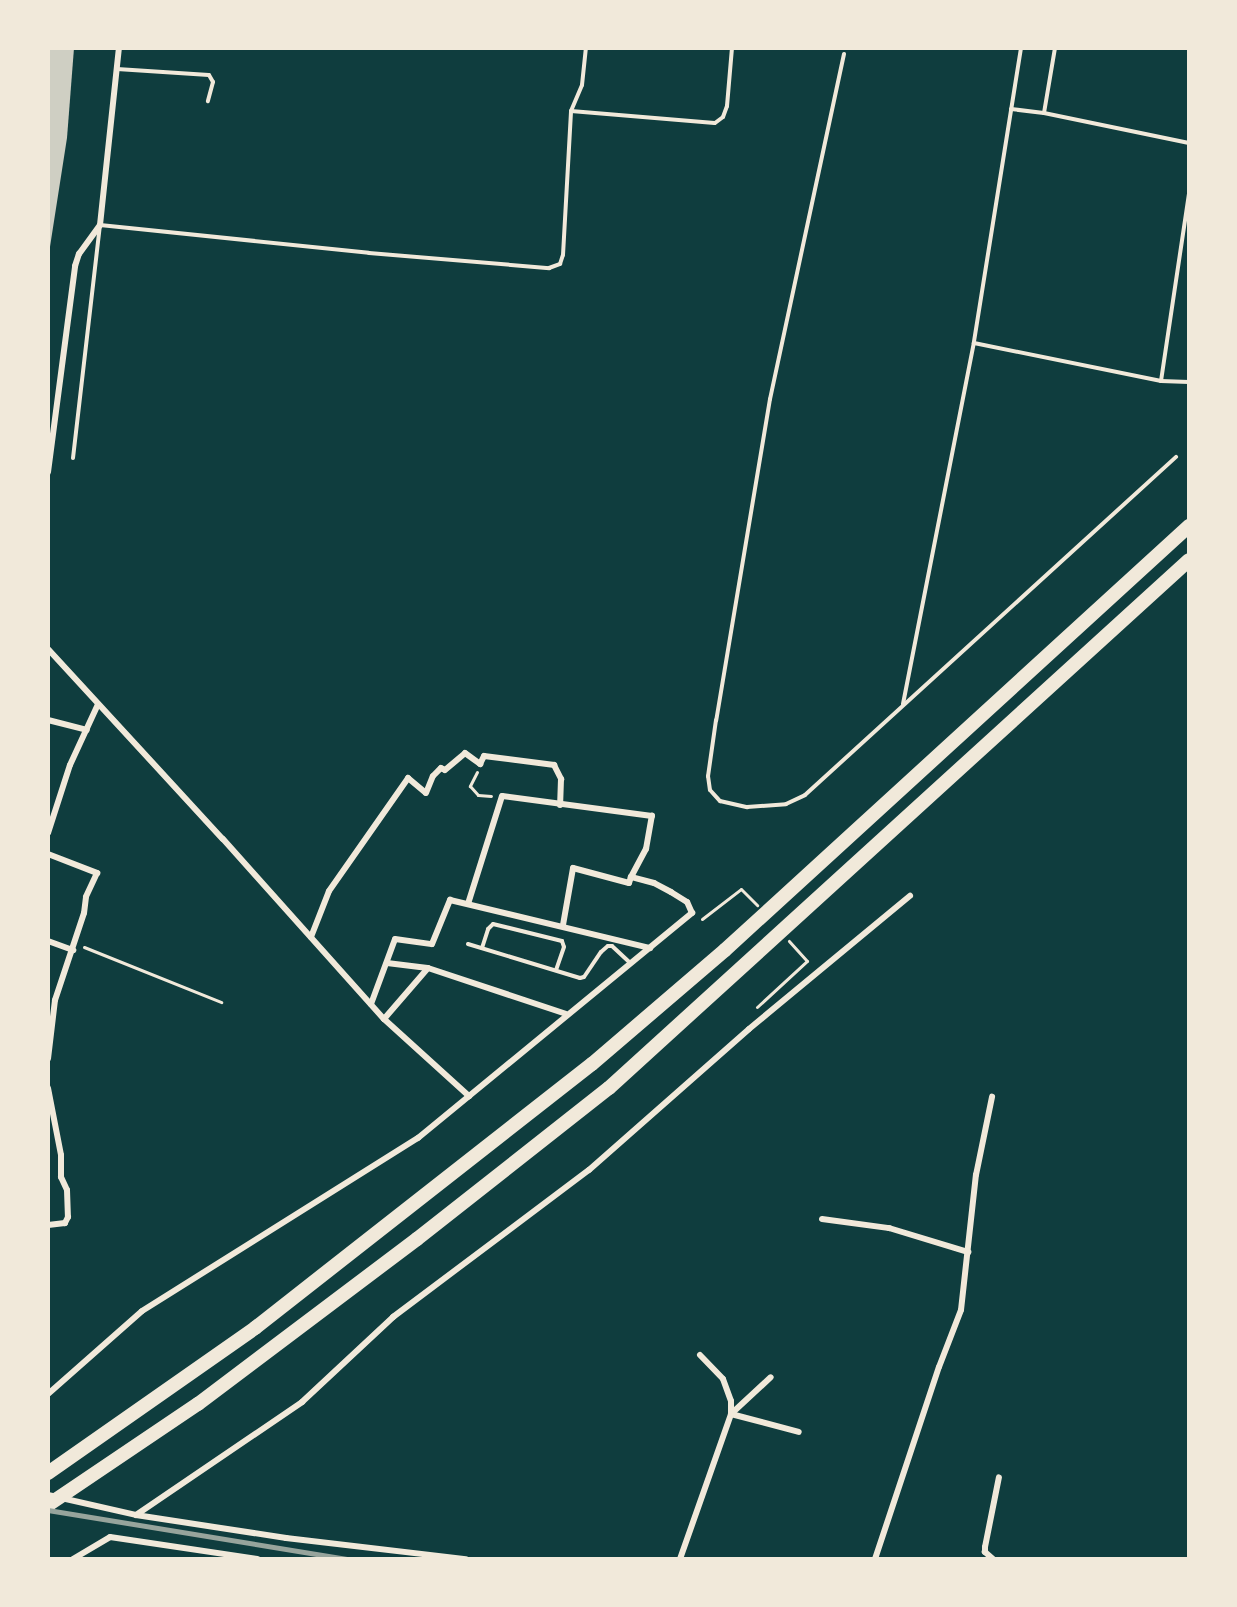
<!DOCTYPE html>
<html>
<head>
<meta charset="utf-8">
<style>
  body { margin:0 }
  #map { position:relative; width:1237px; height:1607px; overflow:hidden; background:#0f3d3e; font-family:"Open Sans",sans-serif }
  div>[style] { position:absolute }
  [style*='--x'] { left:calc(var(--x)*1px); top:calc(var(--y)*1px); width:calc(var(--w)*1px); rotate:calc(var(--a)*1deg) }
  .building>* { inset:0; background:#cfcfc3 }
  .path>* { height:3px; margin:-1.5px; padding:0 1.5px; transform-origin:1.5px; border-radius:1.5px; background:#f1e9da }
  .service>* { height:4px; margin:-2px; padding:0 2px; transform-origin:2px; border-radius:2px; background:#f1e9da }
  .minor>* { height:6px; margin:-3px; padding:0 3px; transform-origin:3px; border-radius:3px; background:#f1e9da }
  .motorway>* { height:14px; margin:-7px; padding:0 7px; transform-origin:7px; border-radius:7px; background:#f1e9da }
  .rail>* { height:4.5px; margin:-2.25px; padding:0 2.25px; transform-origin:2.25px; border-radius:2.25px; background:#97a49c }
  span { translate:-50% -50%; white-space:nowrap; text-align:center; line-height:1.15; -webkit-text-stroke:6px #f1e9da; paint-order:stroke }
  .frame { position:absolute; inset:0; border:50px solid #f1e9da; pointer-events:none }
</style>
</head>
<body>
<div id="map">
  <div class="building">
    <i style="clip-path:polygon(48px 48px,74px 48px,67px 138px,49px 253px)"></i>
  </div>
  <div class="path">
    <i style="--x:477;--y:772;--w:16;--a:117"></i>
    <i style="--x:470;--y:786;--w:12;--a:48"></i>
    <i style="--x:478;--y:795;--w:13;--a:4"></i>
    <i style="--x:702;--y:919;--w:49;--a:-37.6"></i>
    <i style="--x:741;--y:889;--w:23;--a:45"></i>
    <i style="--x:84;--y:947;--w:148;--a:21.9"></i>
    <i style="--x:757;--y:1007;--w:68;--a:-42.6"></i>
    <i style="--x:807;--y:961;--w:27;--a:-132"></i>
  </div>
  <div class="service">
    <i style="--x:1021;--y:48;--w:299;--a:99.1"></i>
    <i style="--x:974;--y:343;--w:191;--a:11.5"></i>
    <i style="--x:1161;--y:381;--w:28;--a:2"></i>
    <i style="--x:844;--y:54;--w:353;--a:102.1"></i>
    <i style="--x:770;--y:399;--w:326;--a:99.5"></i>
    <i style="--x:716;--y:720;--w:57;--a:98.1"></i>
    <i style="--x:708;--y:776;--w:14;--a:82"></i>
    <i style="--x:710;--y:790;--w:15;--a:48"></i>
    <i style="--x:720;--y:801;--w:28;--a:13"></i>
    <i style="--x:747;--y:807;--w:39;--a:-4"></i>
    <i style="--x:786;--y:804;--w:21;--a:-25"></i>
    <i style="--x:805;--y:795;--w:502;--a:-42.34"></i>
    <i style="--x:117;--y:69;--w:92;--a:3.7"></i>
    <i style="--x:209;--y:75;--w:8;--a:60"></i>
    <i style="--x:213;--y:82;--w:20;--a:105"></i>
    <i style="--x:1011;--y:109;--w:33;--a:7"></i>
    <i style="--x:1044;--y:113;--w:66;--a:-80.4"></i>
    <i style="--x:571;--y:111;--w:144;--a:4.8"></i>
    <i style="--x:715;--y:123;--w:10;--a:-37"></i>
    <i style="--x:723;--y:117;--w:12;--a:-70"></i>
    <i style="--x:727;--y:106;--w:58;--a:-85.1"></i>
    <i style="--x:1044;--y:113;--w:148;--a:11.7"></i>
    <i style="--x:1161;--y:381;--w:190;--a:-81.5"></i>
    <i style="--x:73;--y:458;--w:235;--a:-83.4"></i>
    <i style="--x:100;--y:225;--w:270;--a:5.9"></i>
    <i style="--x:369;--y:253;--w:181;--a:4.8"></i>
    <i style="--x:549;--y:268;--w:12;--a:-20"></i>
    <i style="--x:560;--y:264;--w:9;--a:-72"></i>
    <i style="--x:563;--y:255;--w:144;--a:-86.8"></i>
    <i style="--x:571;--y:111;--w:28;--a:-67"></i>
    <i style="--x:582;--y:85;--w:37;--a:-84"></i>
    <i style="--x:903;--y:704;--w:368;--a:-78.9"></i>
    <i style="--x:468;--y:944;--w:117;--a:16.9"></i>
    <i style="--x:580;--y:978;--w:4;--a:-14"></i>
    <i style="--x:584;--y:977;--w:30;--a:-56"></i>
    <i style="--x:601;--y:952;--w:9;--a:-41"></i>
    <i style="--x:608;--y:946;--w:4;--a:0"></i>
    <i style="--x:612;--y:946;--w:25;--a:43"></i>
    <i style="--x:482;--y:948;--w:20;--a:-72"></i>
    <i style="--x:488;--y:929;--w:7;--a:-45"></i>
    <i style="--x:493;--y:924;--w:71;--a:13.8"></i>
    <i style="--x:562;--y:941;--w:6;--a:72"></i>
    <i style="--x:564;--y:947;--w:24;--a:109"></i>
  </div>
  <div class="minor">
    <i style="--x:48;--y:472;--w:208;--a:-82.5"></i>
    <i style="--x:75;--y:266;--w:13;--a:-72"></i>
    <i style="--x:79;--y:254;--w:36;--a:-54"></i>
    <i style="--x:100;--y:225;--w:178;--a:-83.9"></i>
    <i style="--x:48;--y:649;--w:258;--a:47.4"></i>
    <i style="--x:223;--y:839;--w:241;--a:48.2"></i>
    <i style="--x:384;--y:1019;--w:115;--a:42.2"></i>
    <i style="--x:48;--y:720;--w:40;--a:14.4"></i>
    <i style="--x:48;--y:833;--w:71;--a:-72.1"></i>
    <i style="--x:70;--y:765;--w:67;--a:-65.3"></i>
    <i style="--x:48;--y:854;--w:53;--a:21.2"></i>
    <i style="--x:97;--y:873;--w:26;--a:115"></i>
    <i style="--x:86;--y:897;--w:16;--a:97"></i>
    <i style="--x:84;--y:913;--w:92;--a:108.4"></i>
    <i style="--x:55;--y:1000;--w:59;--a:96.8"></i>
    <i style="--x:563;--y:925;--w:58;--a:-80"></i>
    <i style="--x:573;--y:868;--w:58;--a:15"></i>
    <i style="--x:629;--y:883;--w:6;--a:-72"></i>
    <i style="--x:311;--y:937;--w:49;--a:-68.6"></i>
    <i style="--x:329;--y:891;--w:138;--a:-55"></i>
    <i style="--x:408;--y:778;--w:23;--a:40"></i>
    <i style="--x:426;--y:793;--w:18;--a:-68"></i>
    <i style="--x:433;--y:776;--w:11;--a:-45"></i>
    <i style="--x:441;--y:768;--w:4;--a:27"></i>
    <i style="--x:445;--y:770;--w:26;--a:-40"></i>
    <i style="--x:465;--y:753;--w:19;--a:36"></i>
    <i style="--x:480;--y:764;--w:9;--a:-63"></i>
    <i style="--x:484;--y:756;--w:71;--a:7.3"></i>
    <i style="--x:554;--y:765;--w:16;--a:63"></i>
    <i style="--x:561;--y:779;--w:26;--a:92"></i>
    <i style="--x:48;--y:941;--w:27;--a:20"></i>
    <i style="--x:387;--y:963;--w:41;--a:7"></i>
    <i style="--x:428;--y:968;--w:145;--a:18.4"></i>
    <i style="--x:371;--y:1004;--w:69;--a:-69.7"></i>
    <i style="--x:395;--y:939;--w:37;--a:8"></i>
    <i style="--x:432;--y:944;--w:48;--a:-67.8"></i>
    <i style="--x:450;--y:900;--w:206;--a:13.5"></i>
    <i style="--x:384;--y:1019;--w:67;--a:-49.2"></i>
    <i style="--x:48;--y:1088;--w:68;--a:79"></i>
    <i style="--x:61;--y:1155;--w:22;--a:90"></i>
    <i style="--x:61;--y:1177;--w:14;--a:65"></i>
    <i style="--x:67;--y:1190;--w:27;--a:88"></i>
    <i style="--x:68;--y:1217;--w:7;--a:117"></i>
    <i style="--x:65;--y:1223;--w:17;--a:173"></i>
    <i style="--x:822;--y:1219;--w:68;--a:7.7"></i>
    <i style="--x:889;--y:1228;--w:83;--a:16.9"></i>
    <i style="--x:700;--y:1355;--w:33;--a:46"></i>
    <i style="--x:723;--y:1379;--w:23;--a:70"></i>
    <i style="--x:731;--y:1401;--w:13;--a:90"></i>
    <i style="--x:731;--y:1414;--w:70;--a:14.8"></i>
    <i style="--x:48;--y:1394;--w:125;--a:-41.4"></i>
    <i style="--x:142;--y:1311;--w:326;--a:-32.1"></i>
    <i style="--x:418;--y:1138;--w:355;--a:-39.4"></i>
    <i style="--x:692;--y:913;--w:12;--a:-114"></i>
    <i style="--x:687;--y:902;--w:19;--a:-148"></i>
    <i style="--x:671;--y:892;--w:19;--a:-152"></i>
    <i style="--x:654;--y:883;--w:24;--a:-165"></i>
    <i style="--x:631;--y:877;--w:32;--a:-62"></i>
    <i style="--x:646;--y:849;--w:34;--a:-80"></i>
    <i style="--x:652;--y:816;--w:151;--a:-172.4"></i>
    <i style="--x:502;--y:796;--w:113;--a:107.5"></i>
    <i style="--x:48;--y:1495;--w:90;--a:12.8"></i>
    <i style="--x:136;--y:1515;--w:152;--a:8.7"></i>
    <i style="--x:286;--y:1538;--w:181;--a:6.7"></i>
    <i style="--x:136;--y:1515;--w:201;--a:-34.2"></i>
    <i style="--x:302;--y:1402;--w:125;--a:-43"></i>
    <i style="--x:393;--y:1317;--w:245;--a:-36.9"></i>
    <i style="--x:589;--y:1170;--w:213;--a:-41.4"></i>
    <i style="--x:749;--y:1029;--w:209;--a:-39.6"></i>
    <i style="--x:73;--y:1559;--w:43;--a:-30.7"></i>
    <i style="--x:110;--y:1537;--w:149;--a:8.5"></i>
    <i style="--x:680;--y:1559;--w:154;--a:-70.6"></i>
    <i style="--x:731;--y:1414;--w:54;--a:-42.8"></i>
    <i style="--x:875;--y:1559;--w:202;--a:-71.6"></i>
    <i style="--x:939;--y:1367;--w:61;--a:-68.9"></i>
    <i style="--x:961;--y:1310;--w:136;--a:-83.7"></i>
    <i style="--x:976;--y:1175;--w:80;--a:-78.4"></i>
    <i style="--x:993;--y:1559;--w:11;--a:-139"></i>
    <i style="--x:985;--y:1552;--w:5;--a:-90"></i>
    <i style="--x:985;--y:1547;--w:71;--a:-78.7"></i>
  </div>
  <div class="motorway">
    <i style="--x:48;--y:1473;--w:253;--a:-35"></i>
    <i style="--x:255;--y:1328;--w:428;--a:-38.1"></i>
    <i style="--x:592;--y:1064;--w:175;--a:-40.6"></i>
    <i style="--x:725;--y:950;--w:629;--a:-42.42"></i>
    <i style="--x:48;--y:1505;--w:181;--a:-34"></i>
    <i style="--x:198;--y:1404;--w:274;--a:-37"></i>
    <i style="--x:417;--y:1239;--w:244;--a:-38.2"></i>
    <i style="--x:609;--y:1088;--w:784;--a:-42.31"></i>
  </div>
  <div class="rail">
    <i style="--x:48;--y:1510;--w:304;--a:9.3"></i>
  </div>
  <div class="frame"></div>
</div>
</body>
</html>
